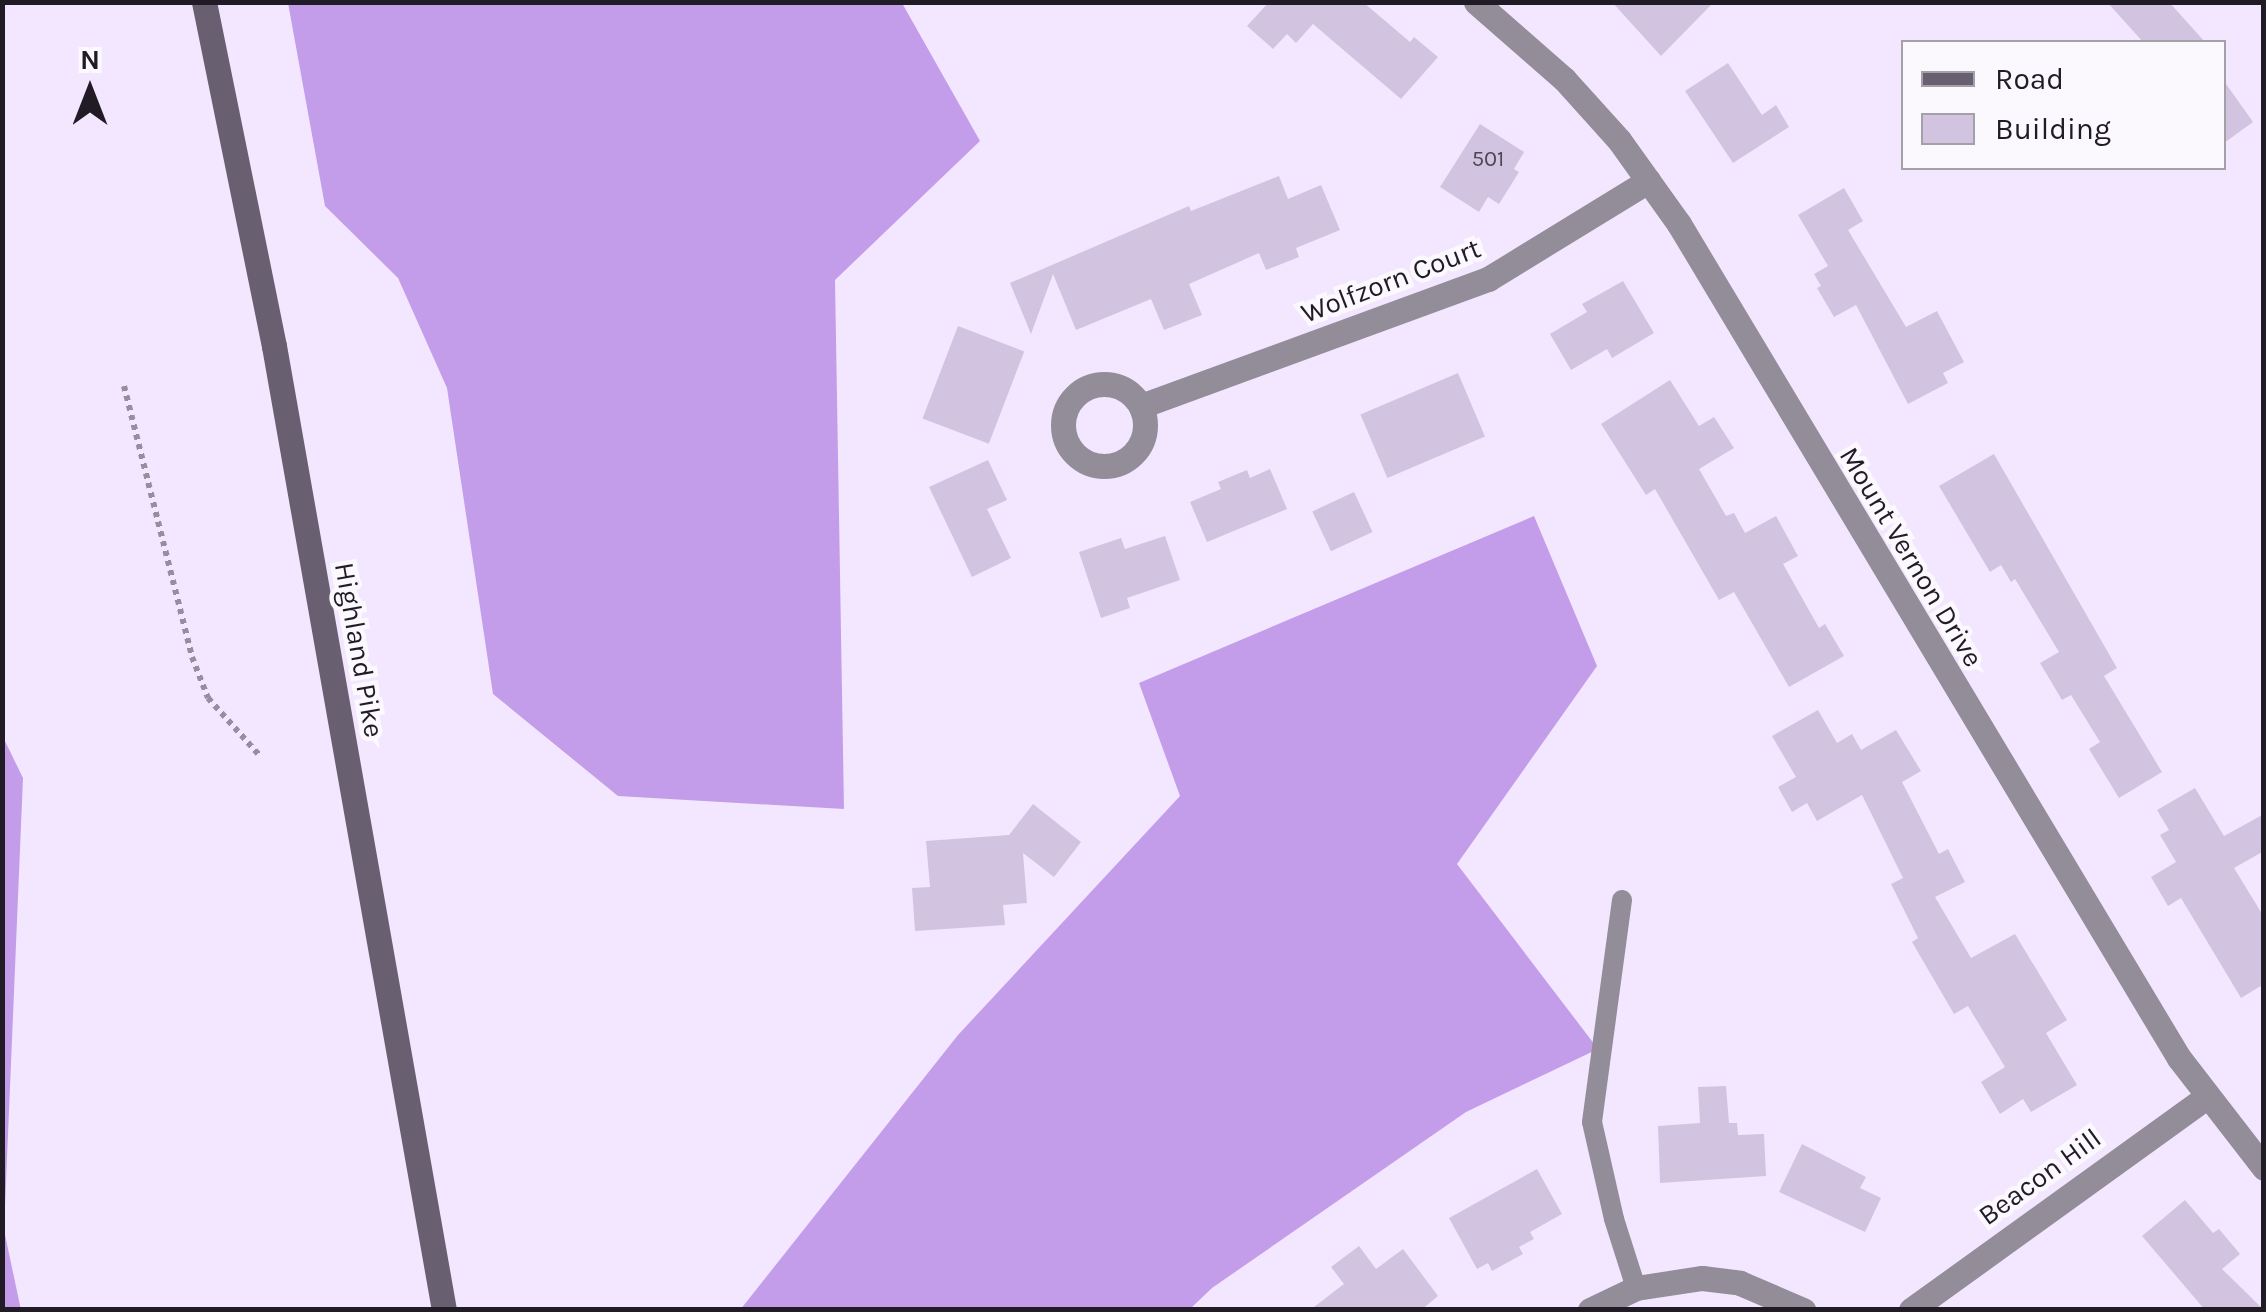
<!DOCTYPE html>
<html>
<head>
<meta charset="utf-8">
<style>
  body { margin:0 }
  #map { position:relative; width:2266px; height:1312px; overflow:hidden; background:#f2e7ff; font-family:Karla,sans-serif }
  div>[style] { position:absolute }
  [style*='--x'] { left:calc(var(--x)*1px); top:calc(var(--y)*1px); width:calc(var(--w)*1px); rotate:calc(var(--a)*1deg) }
  .forest>* { inset:0; background:#c49dea }
  .building>* { inset:0; background:#d2c4e1; transform-origin:0 0 }
  .path>* { height:6px; margin-top:-3px; transform-origin:0; background:repeating-linear-gradient(90deg,#968d9f 0 5px,transparent 0 10px) }
  .lane>* { height:20px; margin:-10px; padding:0 10px; transform-origin:10px; border-radius:10px; background:#928d99 }
  .street>* { height:25px; margin:-12.5px; padding:0 12.5px; transform-origin:12.5px; border-radius:12.5px; background:#928d99 }
  .street>.ring { margin:-12.5px; padding:0; box-sizing:content-box; background:none; border:25px solid #928d99; border-radius:50% }
  .secondary>* { height:25px; margin:-12.5px; padding:0 12.5px; transform-origin:12.5px; border-radius:12.5px; background:#686071 }
  span { translate:-50% -50%; white-space:nowrap; text-align:center; line-height:1.15; -webkit-text-stroke:9px #fbf8fe; paint-order:stroke }
  .number-label { font-size:22px; color:#4d4555 }
  .number-label span { -webkit-text-stroke-width:0 }
  .street-label { font-size:28px; color:#211b26 }
  .frame { position:absolute; inset:0; border:5px solid #211b26; pointer-events:none }
  .legend { position:absolute; left:1901px; top:40px; width:325px; height:130px; box-sizing:border-box; background:#fbf8fe; border:2px solid #a4a0a8; margin:0; padding:12px 18px; list-style:none; font-size:30px; color:#211b26 }
  .legend li { display:flex; align-items:center; gap:20px; height:50px }
  .legend b { width:50px; border:2px solid #a4a0a8 }
  .north { position:absolute; left:40px; top:40px; width:100px; height:100px; -webkit-text-stroke:8px #fbf8fe; paint-order:stroke; rotate:0deg; font-size:28px; font-weight:700; line-height:40px; text-align:center; color:#211b26 }
  .north::after { content:''; display:block; margin:auto; width:35px; height:45px; background:#211b26; clip-path:polygon(50% 0,100% 100%,50% 72%,0 100%) }
</style>
</head>
<body>
<div id="map">
  <div class="forest">
    <i style="clip-path:polygon(288px 3px,902px 3px,980px 141px,835px 280px,844px 809px,618px 796px,493px 694px,447px 388px,398px 278px,325px 206px)"></i>
    <i style="clip-path:polygon(1534px 516px,1597px 666px,1457px 864px,1598px 1049px,1466px 1112px,1212px 1288px,1190px 1309px,740px 1310px,958px 1035px,1180px 796px,1139px 683px)"></i>
    <i style="clip-path:polygon(3px 737px,23px 778px,4px 1230px,21px 1310px,2px 1309px)"></i>
  </div>
  <div class="building">
    <i style="clip-path:polygon(1269px 2px,1363px 2px,1410px 42px,1414px 37px,1438px 57px,1401px 99px,1313px 24px,1296px 43px,1287px 34px,1273px 49px,1247px 26px)"></i>
    <i style="clip-path:polygon(1612px 2px,1714px 2px,1661px 56px)"></i>
    <i style="clip-path:polygon(2107px 2px,2169px 2px,2205px 42px,2143px 42px)"></i>
    <i style="clip-path:polygon(1728px 63px,1762px 115px,1776px 105px,1789px 127px,1733px 163px,1685px 91px)"></i>
    <i style="clip-path:polygon(2224px 81px,2253px 122px,2224px 143px)"></i>
    <i style="clip-path:polygon(1480px 124px,1524px 152px,1514px 169px,1519px 172px,1499px 204px,1488px 197px,1479px 212px,1440px 187px)"></i>
    <i style="clip-path:polygon(1279px 176px,1288px 199px,1321px 185px,1340px 230px,1296px 248px,1299px 257px,1266px 270px,1259px 253px,1189px 284px,1202px 315px,1164px 330px,1151px 299px,1076px 330px,1053px 274px,1031px 334px,1010px 283px,1189px 206px,1191px 211px)"></i>
    <i style="clip-path:polygon(1844px 188px,1863px 221px,1848px 230px,1906px 327px,1937px 311px,1964px 362px,1943px 373px,1948px 383px,1908px 404px,1856px 305px,1834px 317px,1817px 288px,1821px 286px,1814px 274px,1828px 266px,1798px 215px)"></i>
    <i style="clip-path:polygon(1623px 281px,1654px 333px,1612px 358px,1607px 349px,1571px 370px,1550px 334px,1587px 312px,1582px 304px)"></i>
    <i style="left:958px;top:326px;width:71px;height:99px;rotate:21deg"></i>
    <i style="left:1458px;top:373px;width:69px;height:106px;rotate:67deg"></i>
    <i style="clip-path:polygon(1670px 380px,1699px 426px,1714px 417px,1734px 448px,1699px 469px,1726px 516px,1734px 513px,1745px 533px,1776px 516px,1798px 556px,1783px 564px,1819px 628px,1825px 624px,1844px 656px,1789px 687px,1734px 592px,1719px 600px,1655px 489px,1646px 495px,1601px 424px)"></i>
    <i style="clip-path:polygon(1994px 454px,2117px 668px,2104px 676px,2162px 772px,2119px 798px,2089px 749px,2100px 742px,2071px 695px,2062px 700px,2040px 663px,2059px 652px,2015px 579px,2011px 582px,2001px 565px,1990px 572px,1939px 486px)"></i>
    <i style="clip-path:polygon(988px 460px,1007px 500px,987px 509px,1011px 558px,972px 577px,929px 487px)"></i>
    <i style="clip-path:polygon(1270px 469px,1287px 509px,1207px 542px,1190px 502px,1221px 489px,1218px 482px,1247px 470px,1250px 478px)"></i>
    <i style="left:1354px;top:492px;width:44px;height:46px;rotate:65deg"></i>
    <i style="clip-path:polygon(1165px 536px,1180px 580px,1127px 598px,1130px 608px,1101px 618px,1079px 552px,1121px 538px,1125px 549px)"></i>
    <i style="clip-path:polygon(1818px 710px,1837px 743px,1852px 734px,1861px 750px,1896px 730px,1921px 771px,1902px 782px,1939px 854px,1948px 849px,1965px 882px,1935px 897px,1971px 958px,2015px 934px,2067px 1020px,2046px 1033px,2077px 1085px,2031px 1112px,2023px 1099px,2000px 1114px,1981px 1082px,2005px 1067px,1968px 1006px,1954px 1014px,1912px 942px,1918px 938px,1891px 884px,1903px 878px,1862px 795px,1817px 821px,1807px 803px,1792px 812px,1778px 787px,1796px 777px,1772px 736px)"></i>
    <i style="clip-path:polygon(2195px 788px,2224px 836px,2264px 814px,2264px 851px,2234px 868px,2264px 917px,2264px 984px,2241px 998px,2181px 898px,2168px 906px,2151px 877px,2176px 862px,2160px 835px,2169px 830px,2157px 810px)"></i>
    <i style="clip-path:polygon(1033px 804px,1081px 842px,1054px 877px,1023px 853px,1027px 903px,1003px 905px,1005px 925px,915px 931px,912px 888px,930px 887px,926px 841px,1009px 835px)"></i>
    <i style="clip-path:polygon(1726px 1086px,1729px 1123px,1737px 1123px,1738px 1135px,1764px 1134px,1766px 1176px,1660px 1183px,1658px 1126px,1700px 1123px,1698px 1087px)"></i>
    <i style="clip-path:polygon(1802px 1144px,1866px 1177px,1860px 1188px,1881px 1198px,1865px 1232px,1779px 1192px)"></i>
    <i style="clip-path:polygon(1537px 1169px,1562px 1214px,1530px 1232px,1534px 1239px,1519px 1247px,1523px 1254px,1492px 1271px,1488px 1263px,1477px 1269px,1449px 1218px)"></i>
    <i style="clip-path:polygon(2185px 1200px,2213px 1233px,2219px 1229px,2240px 1254px,2222px 1269px,2264px 1310px,2205px 1310px,2142px 1236px)"></i>
    <i style="clip-path:polygon(1359px 1246px,1376px 1269px,1403px 1249px,1438px 1296px,1421px 1310px,1310px 1310px,1344px 1284px,1331px 1267px)"></i>
  </div>
  <div class="path">
    <i style="--x:124;--y:386;--w:279;--a:75.9"></i>
    <i style="--x:192;--y:657;--w:44;--a:68.7"></i>
    <i style="--x:208;--y:698;--w:78;--a:48.1"></i>
  </div>
  <div class="lane">
    <i style="--x:1622;--y:900;--w:224;--a:97.7"></i>
    <i style="--x:1592;--y:1122;--w:99;--a:77.2"></i>
    <i style="--x:1614;--y:1219;--w:72;--a:72.3"></i>
  </div>
  <div class="street">
    <i style="--x:1476;--y:2;--w:117;--a:41.2"></i>
    <i style="--x:1564;--y:79;--w:82;--a:48"></i>
    <i style="--x:1619;--y:140;--w:103;--a:54.5"></i>
    <i style="--x:1679;--y:224;--w:972;--a:59.06"></i>
    <i style="--x:2179;--y:1058;--w:139;--a:52.3"></i>
    <i class="ring" style="left:1063px;top:384px;width:57px;height:57px"></i>
    <i style="--x:1141;--y:406;--w:370;--a:-20.1"></i>
    <i style="--x:1488;--y:279;--w:188;--a:-31.5"></i>
    <i style="--x:1590;--y:1310;--w:51;--a:-25.6"></i>
    <i style="--x:1636;--y:1288;--w:67;--a:-8.6"></i>
    <i style="--x:1702;--y:1278;--w:38;--a:7"></i>
    <i style="--x:1740;--y:1283;--w:69;--a:23.2"></i>
    <i style="--x:1911;--y:1310;--w:364;--a:-35.8"></i>
  </div>
  <div class="secondary">
    <i style="--x:204;--y:2;--w:351;--a:78.5"></i>
    <i style="--x:274;--y:346;--w:979;--a:80"></i>
  </div>
  <div class="number-label">
    <span style="left:1488px;top:160px">501</span>
  </div>
  <div class="street-label">
    <span style="left:1391px;top:281px;rotate:-21deg">Wolfzorn Court</span>
    <span style="left:1911px;top:557px;rotate:59deg">Mount Vernon Drive</span>
    <span style="left:359px;top:650px;rotate:80deg">Highland Pike</span>
    <span style="left:2040px;top:1177px;rotate:-36deg">Beacon Hill</span>
  </div>
  <div class="frame"></div>
  <ul class="legend">
  <li><b style="height:12px;background:#686071"></b>Road</li>
  <li><b style="height:28px;background:#d2c4e1"></b>Building</li>
  </ul>
  <div class="north">N</div>
</div>
</body>
</html>
